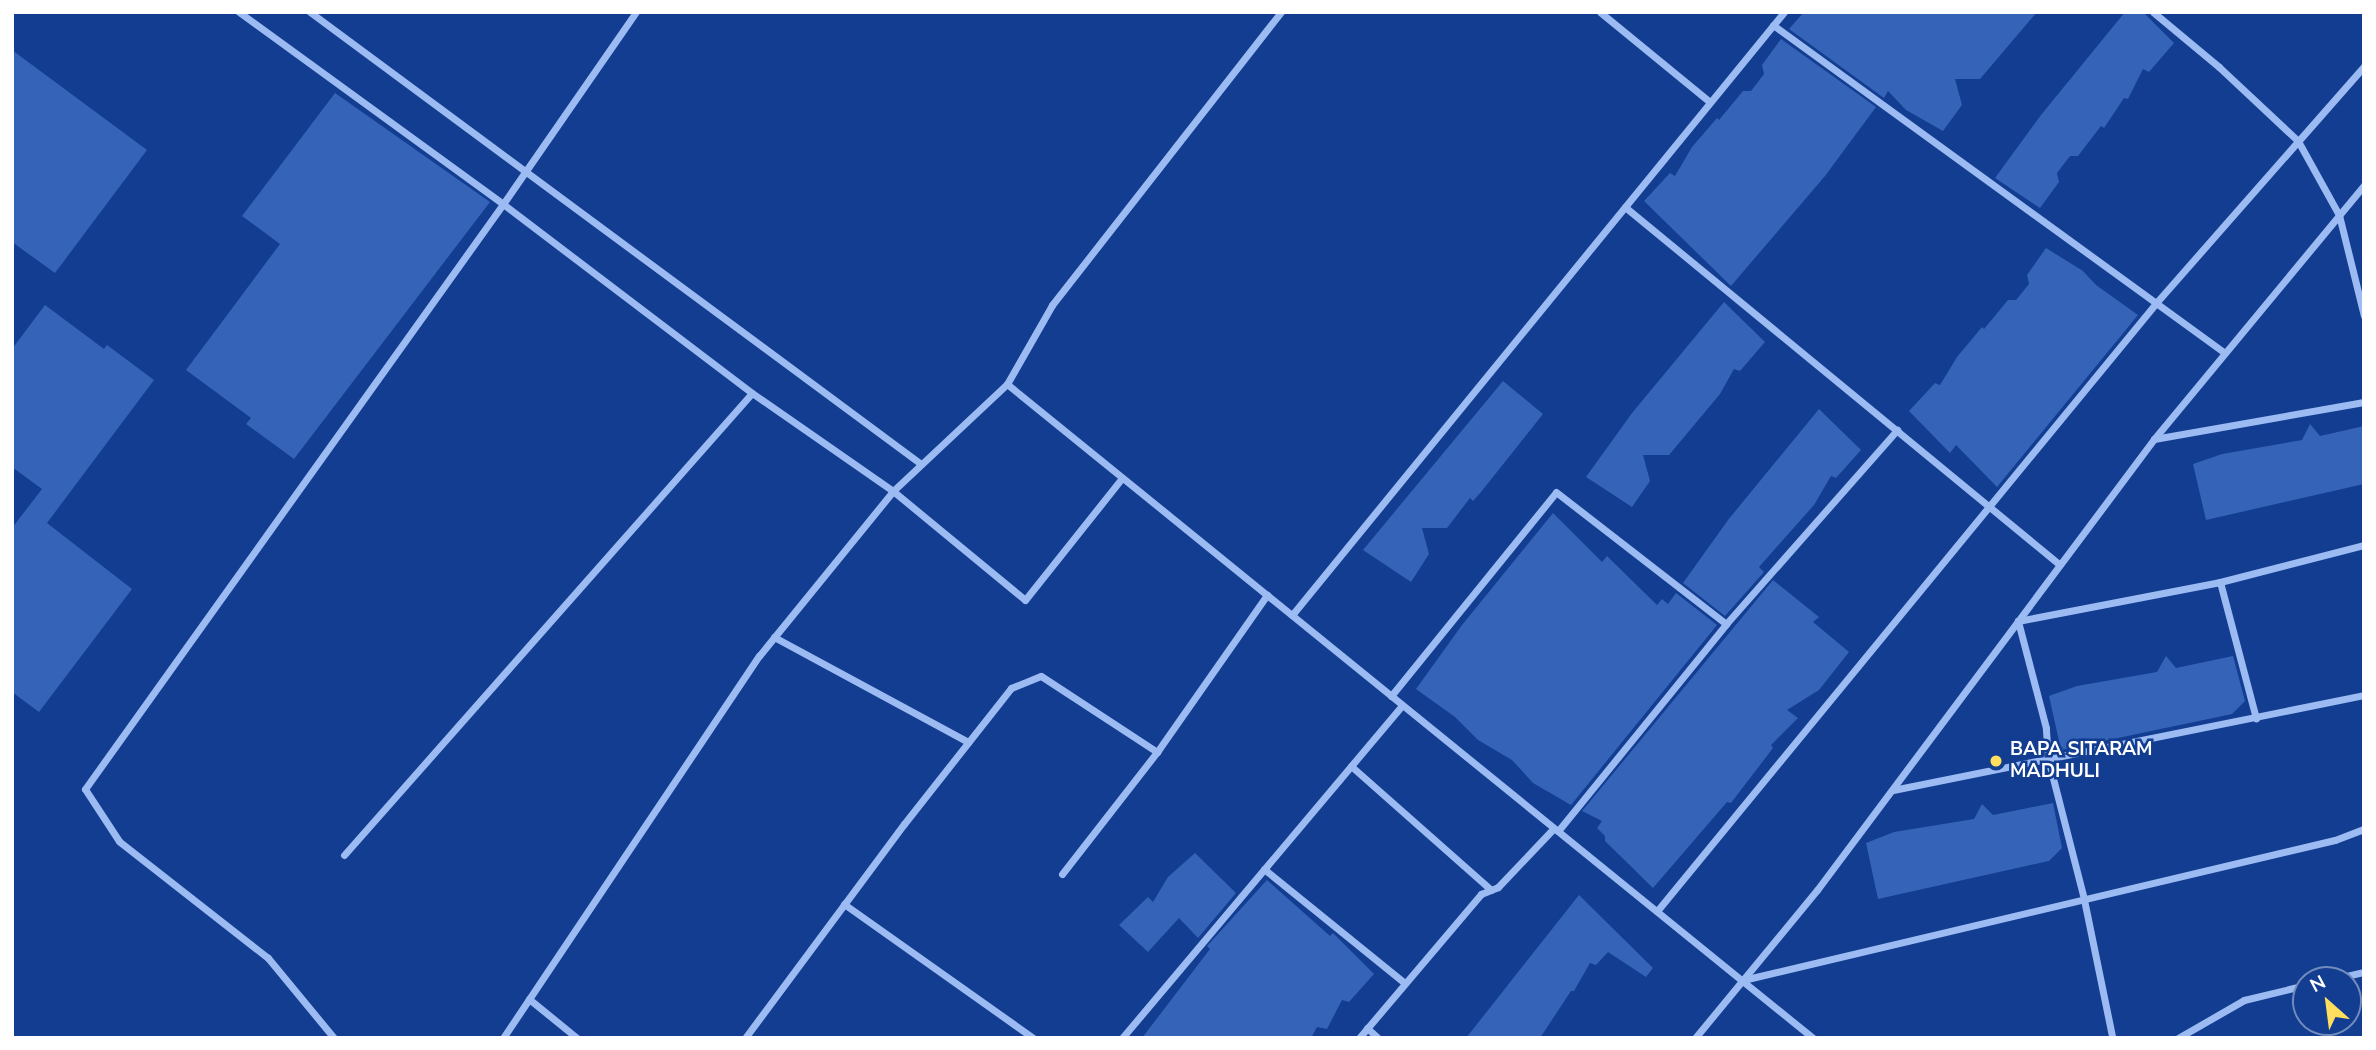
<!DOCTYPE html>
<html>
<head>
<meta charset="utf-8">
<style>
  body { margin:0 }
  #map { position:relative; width:2376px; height:1050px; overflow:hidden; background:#123d90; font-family:"Nunito Sans",sans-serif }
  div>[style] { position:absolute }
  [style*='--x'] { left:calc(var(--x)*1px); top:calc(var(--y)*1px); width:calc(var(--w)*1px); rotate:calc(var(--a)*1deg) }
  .building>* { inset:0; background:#3563b7 }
  .street>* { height:7px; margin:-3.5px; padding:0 3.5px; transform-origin:3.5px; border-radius:3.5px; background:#9cbbf2 }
  .dots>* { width:19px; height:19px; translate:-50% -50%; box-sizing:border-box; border:4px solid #123d90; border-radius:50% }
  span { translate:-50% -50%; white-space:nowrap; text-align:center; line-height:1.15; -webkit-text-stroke:5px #123d90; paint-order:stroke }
  .poi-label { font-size:19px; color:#fff; font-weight:700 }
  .left { translate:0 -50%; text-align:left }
  .frame { position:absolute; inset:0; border:14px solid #fff; pointer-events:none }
  .north { position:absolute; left:2292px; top:966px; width:70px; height:70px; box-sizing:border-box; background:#123d90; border:2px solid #718bbc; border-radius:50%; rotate:332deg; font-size:19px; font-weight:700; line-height:28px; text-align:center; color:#fff }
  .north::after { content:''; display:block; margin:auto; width:24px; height:32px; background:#ffdf5d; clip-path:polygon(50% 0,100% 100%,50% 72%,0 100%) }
</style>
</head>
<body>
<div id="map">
  <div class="building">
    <i style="clip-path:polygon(1804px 12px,2037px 12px,1980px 79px,1955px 79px,1962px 105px,1943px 131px,1906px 110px,1888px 91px,1884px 98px,1789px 29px)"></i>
    <i style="clip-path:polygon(2125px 12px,2143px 12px,2174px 43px,2149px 72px,2143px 69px,2128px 99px,2124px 98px,2104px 128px,2101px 126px,2078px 156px,2070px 156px,2057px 173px,2059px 182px,2040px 208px,1995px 178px,2041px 115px)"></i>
    <i style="clip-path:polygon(1781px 39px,1876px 107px,1825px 176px,1731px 286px,1644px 201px,1670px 173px,1675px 176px,1692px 147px,1717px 118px,1719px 120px,1743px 91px,1751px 91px,1764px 74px,1762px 65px)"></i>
    <i style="clip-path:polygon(12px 50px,147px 150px,55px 273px,12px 242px)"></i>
    <i style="clip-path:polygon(335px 93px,490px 202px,294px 459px,246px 424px,251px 418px,186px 370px,280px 244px,242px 216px)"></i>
    <i style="clip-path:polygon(2046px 248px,2083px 271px,2096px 285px,2138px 315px,1997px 487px,1956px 445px,1950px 453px,1909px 411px,1935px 383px,1940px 385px,1957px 357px,1982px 327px,1984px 329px,2008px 300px,2016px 300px,2029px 284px,2027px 275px)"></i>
    <i style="clip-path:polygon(1724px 302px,1765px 342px,1740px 371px,1734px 369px,1720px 394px,1669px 455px,1643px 455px,1650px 481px,1632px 507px,1586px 477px,1632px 413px)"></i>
    <i style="clip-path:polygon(45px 305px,104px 349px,107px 345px,154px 380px,47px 523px,132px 589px,39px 712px,12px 692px,12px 528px,42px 489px,12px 467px,12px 349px)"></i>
    <i style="clip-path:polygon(1503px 381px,1543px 414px,1481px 492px,1473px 501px,1470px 498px,1447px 528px,1422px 528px,1429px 554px,1411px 582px,1363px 550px)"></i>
    <i style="clip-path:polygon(1819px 409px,1861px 450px,1836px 478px,1831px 476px,1814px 505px,1759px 567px,1764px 572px,1725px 616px,1683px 583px,1728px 520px)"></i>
    <i style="clip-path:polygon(2310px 424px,2320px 436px,2364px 426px,2364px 484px,2206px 520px,2193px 464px,2222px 454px,2302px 440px)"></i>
    <i style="clip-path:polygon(1553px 513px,1602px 562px,1607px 556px,1657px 605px,1662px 599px,1668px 604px,1676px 593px,1717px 625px,1571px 805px,1533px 783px,1512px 760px,1478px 740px,1455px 717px,1416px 689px,1462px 625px)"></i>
    <i style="clip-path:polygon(1773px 580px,1819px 617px,1813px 622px,1849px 652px,1819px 690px,1787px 710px,1798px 718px,1771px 745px,1773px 748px,1731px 803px,1727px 802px,1653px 888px,1605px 841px,1605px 836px,1597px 828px,1602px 821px,1582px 811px)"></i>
    <i style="clip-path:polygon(2166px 656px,2176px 668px,2233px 656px,2245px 701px,2232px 714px,2061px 750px,2049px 696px,2077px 686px,2157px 672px)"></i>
    <i style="clip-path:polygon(2053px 803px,2062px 848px,2049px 861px,1878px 899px,1866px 843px,1894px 832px,1974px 819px,1982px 804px,1993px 815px)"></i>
    <i style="clip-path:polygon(1195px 853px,1236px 893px,1198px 938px,1179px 918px,1148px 952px,1119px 925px,1148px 897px,1153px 902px,1168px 877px)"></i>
    <i style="clip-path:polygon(1267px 880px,1330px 936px,1333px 933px,1374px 974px,1349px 1002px,1342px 1000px,1327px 1029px,1317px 1027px,1311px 1038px,1142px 1038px,1210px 949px,1207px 946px)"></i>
    <i style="clip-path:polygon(1579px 895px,1653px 968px,1646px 977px,1608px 952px,1596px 965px,1590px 963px,1574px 991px,1571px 991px,1540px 1038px,1466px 1038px)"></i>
  </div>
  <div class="street">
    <i style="--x:239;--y:12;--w:326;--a:36"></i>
    <i style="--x:503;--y:204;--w:313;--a:37.2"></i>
    <i style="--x:752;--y:393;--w:172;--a:34.8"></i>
    <i style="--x:893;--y:491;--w:171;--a:39.5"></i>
    <i style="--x:1025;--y:600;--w:156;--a:-51.5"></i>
    <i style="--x:310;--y:12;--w:760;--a:36.49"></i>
    <i style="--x:1600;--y:12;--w:142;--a:39.3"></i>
    <i style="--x:2153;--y:12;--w:86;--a:39.8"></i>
    <i style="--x:2219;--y:67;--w:108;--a:43.1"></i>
    <i style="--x:2298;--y:141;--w:85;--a:61"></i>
    <i style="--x:2339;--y:215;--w:104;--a:76.1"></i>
    <i style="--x:1773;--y:25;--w:558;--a:35.97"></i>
    <i style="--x:1625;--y:207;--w:563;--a:39.45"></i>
    <i style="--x:1007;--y:384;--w:1038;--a:39.06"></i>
    <i style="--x:2154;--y:439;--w:213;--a:-10"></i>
    <i style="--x:2220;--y:582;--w:141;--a:75.2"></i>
    <i style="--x:1292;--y:615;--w:778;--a:-50.79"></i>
    <i style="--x:774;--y:637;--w:221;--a:28.4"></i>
    <i style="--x:1391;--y:696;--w:262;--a:-51"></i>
    <i style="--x:1556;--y:492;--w:215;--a:37.8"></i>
    <i style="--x:1351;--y:766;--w:187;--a:41.5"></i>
    <i style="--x:1893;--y:790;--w:480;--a:-11.4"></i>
    <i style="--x:1558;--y:831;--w:267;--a:-50.9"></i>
    <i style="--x:1726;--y:624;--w:259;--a:-48.6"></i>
    <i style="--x:344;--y:855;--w:616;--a:-48.55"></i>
    <i style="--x:1264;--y:869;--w:181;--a:39"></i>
    <i style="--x:1062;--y:874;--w:155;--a:-52.1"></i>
    <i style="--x:1157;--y:752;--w:192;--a:-55"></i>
    <i style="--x:844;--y:904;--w:232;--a:35.3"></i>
    <i style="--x:1657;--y:911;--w:787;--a:-50.62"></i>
    <i style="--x:2156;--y:303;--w:315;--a:-48.7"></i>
    <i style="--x:1743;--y:980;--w:608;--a:-13.31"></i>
    <i style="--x:2335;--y:840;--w:31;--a:-21"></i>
    <i style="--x:2329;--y:980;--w:36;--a:-13"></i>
    <i style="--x:529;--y:999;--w:62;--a:39.1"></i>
    <i style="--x:1367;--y:1028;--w:15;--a:42"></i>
    <i style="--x:2112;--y:1036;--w:140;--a:-101.6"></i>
    <i style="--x:2084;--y:899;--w:145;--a:-104.4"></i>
    <i style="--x:2048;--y:759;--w:31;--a:-94"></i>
    <i style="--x:2046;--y:728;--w:111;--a:-104.7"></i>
    <i style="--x:2018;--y:621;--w:206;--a:-10.9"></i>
    <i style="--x:2220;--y:582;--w:149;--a:-14.4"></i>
    <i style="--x:334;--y:1038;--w:104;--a:-129.5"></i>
    <i style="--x:268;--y:958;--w:189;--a:-141.9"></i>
    <i style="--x:119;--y:841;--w:62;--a:-123.2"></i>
    <i style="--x:85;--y:789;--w:719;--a:-54.45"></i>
    <i style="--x:503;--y:204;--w:234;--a:-55.3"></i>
    <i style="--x:503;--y:1038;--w:460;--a:-56.2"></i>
    <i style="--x:759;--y:656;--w:213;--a:-50.9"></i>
    <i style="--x:893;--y:491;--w:156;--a:-43.2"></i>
    <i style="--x:1007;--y:384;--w:91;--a:-60.3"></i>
    <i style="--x:1052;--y:305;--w:372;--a:-52"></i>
    <i style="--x:745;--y:1038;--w:267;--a:-53.4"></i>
    <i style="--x:904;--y:824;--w:173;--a:-51.8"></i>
    <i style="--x:1011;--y:688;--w:32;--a:-22"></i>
    <i style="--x:1041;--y:676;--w:139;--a:33.2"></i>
    <i style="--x:1122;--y:1038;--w:435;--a:-49.9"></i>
    <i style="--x:1359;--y:1038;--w:189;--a:-49.7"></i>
    <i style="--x:1481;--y:894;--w:18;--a:-22"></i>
    <i style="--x:1498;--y:887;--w:81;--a:-46.5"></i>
    <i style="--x:1695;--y:1038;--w:192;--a:-50.5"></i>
    <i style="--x:1817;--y:890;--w:563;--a:-53.23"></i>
    <i style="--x:2154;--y:439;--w:330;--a:-50.4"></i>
    <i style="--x:2178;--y:1038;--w:76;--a:-29.9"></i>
    <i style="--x:2244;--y:1000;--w:64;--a:-13.6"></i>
  </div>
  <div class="dots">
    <i style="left:1996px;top:761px;background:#ffdf5d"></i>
  </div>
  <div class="poi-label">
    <span class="left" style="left:2010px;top:761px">BAPA SITARAM<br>MADHULI</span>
  </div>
  <div class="frame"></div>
  <div class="north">N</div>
</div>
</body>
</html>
